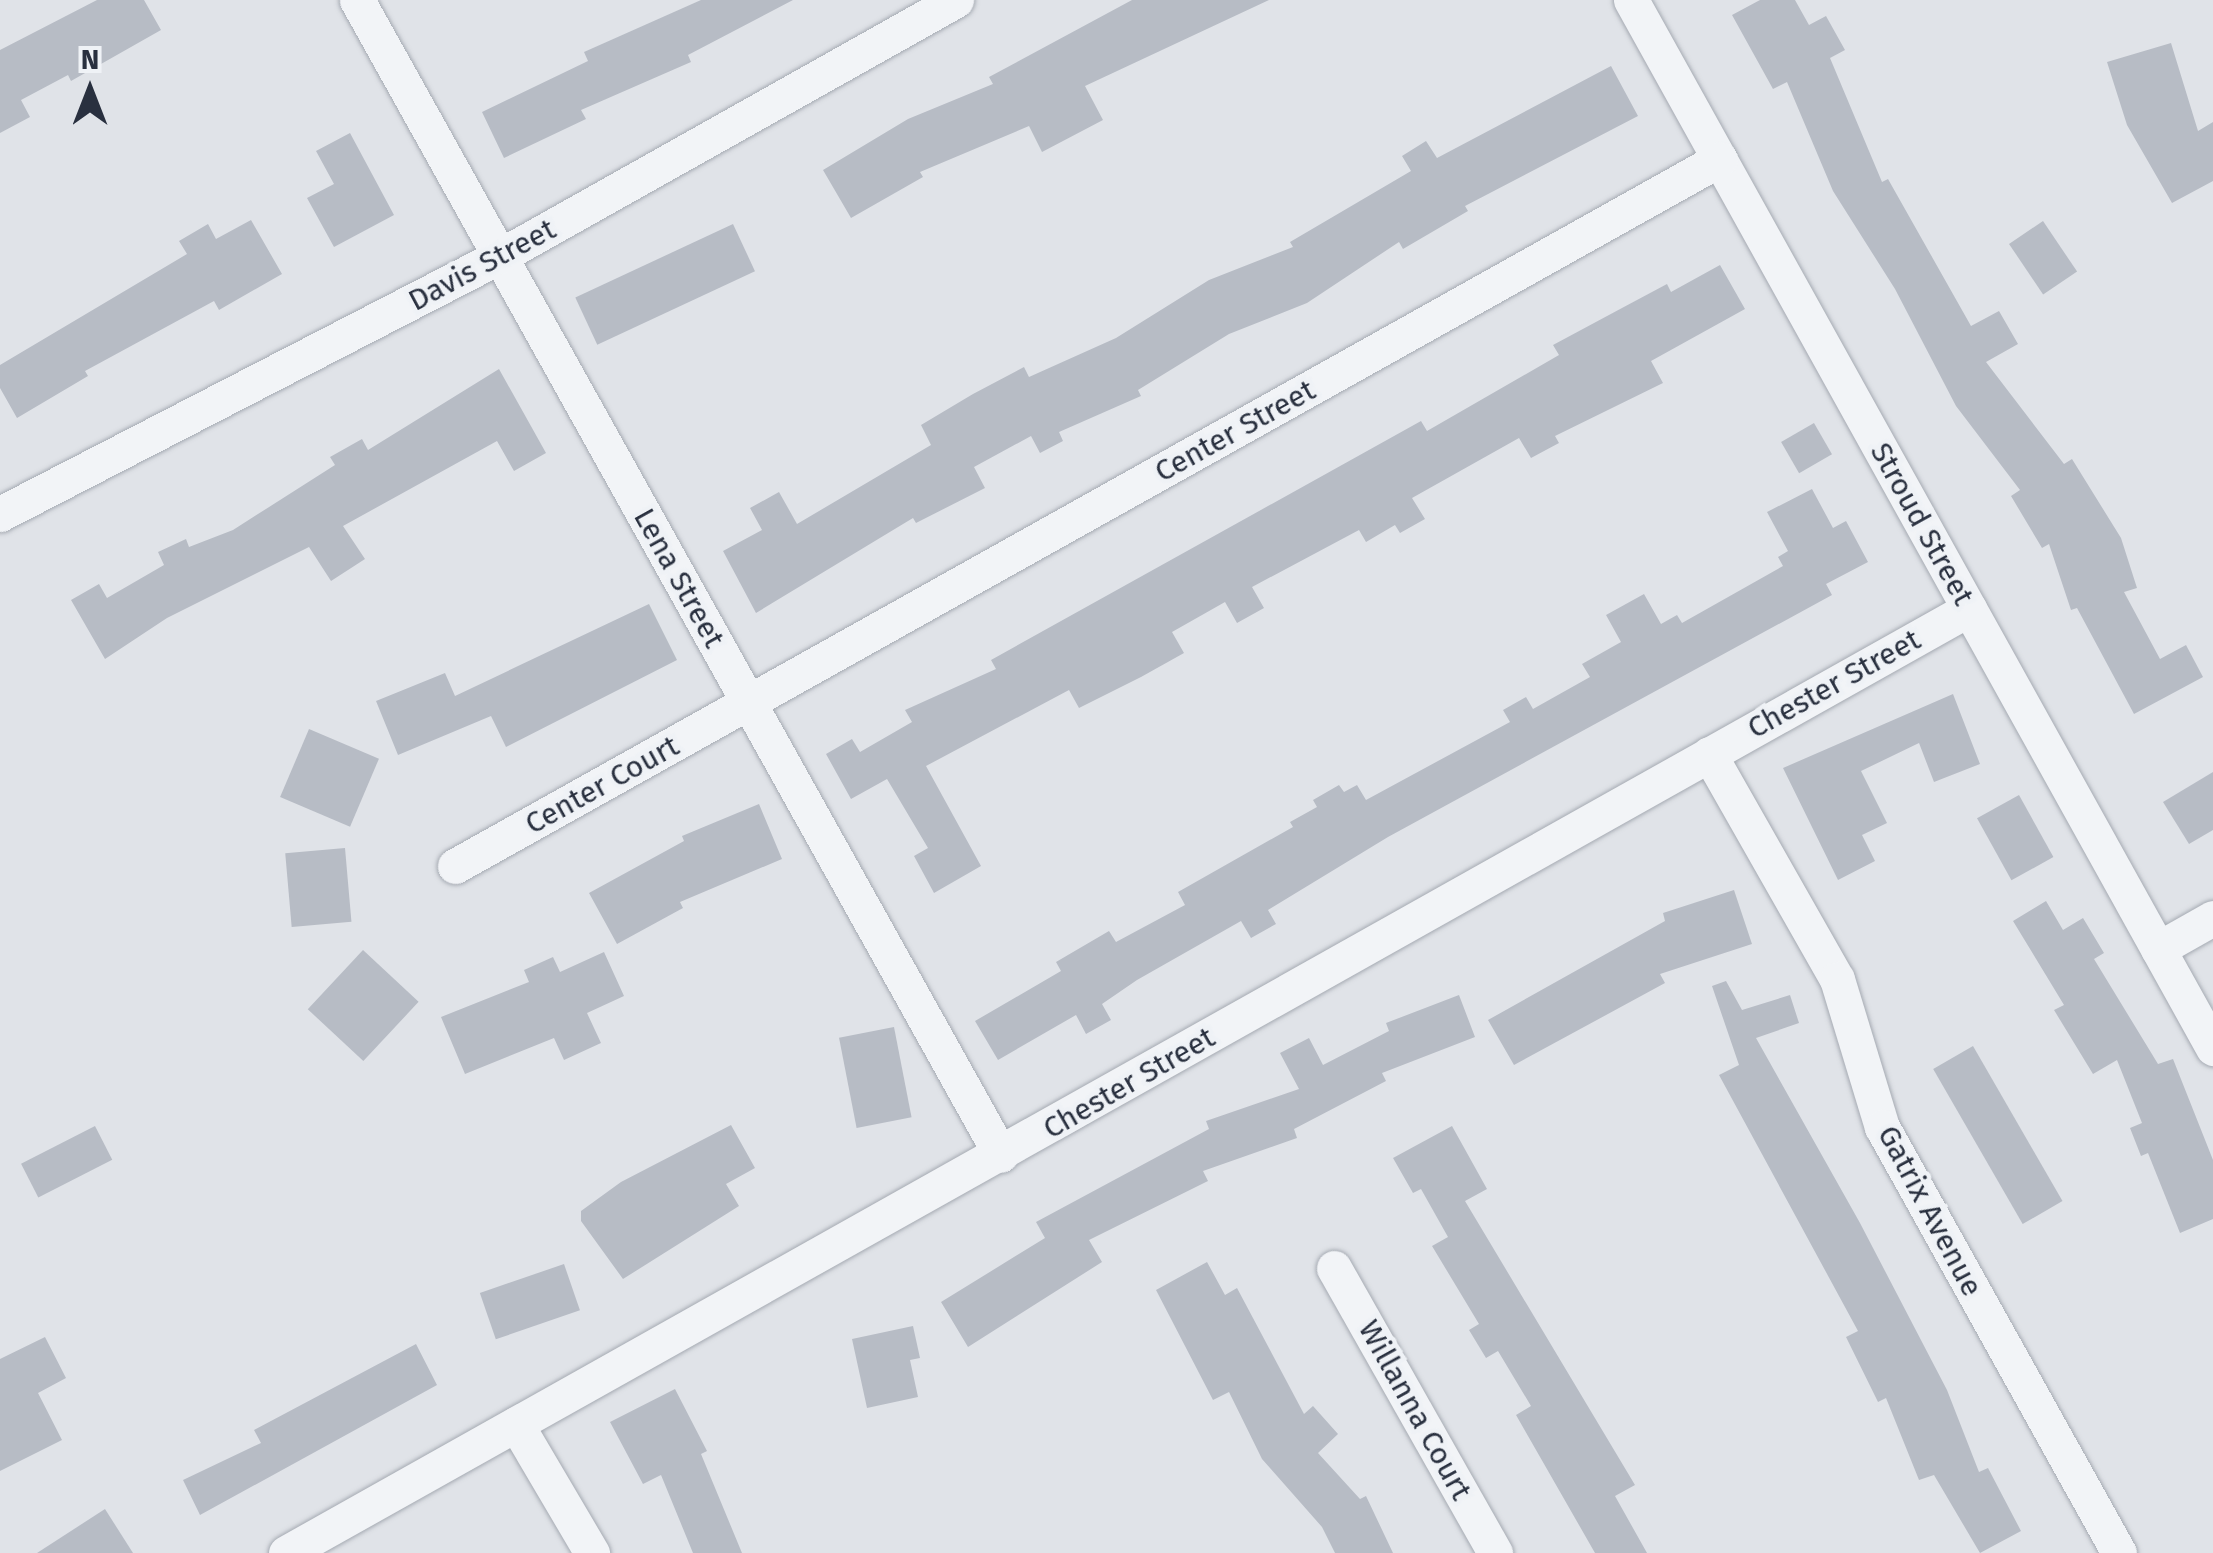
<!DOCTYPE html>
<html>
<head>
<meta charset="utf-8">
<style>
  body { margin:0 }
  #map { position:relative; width:2213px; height:1553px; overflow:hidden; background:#e0e3e8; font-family:"Fira Sans",sans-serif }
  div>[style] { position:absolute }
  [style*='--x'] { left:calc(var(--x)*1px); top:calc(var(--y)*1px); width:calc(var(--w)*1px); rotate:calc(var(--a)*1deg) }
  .building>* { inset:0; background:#b7bcc5; transform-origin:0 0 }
  .roads { filter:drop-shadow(0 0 2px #a5aab2) drop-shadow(0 0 2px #a5aab2) }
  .street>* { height:35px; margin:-17.5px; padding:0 17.5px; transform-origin:17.5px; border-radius:17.5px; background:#f2f4f7 }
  span { translate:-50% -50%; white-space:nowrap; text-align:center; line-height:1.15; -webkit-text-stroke:9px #eff2f6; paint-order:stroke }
  .street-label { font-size:30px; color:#29303f }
  .north { position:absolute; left:40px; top:40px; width:100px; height:100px; -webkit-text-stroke:8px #eff2f6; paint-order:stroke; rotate:0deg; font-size:28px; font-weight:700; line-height:40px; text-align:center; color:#29303f }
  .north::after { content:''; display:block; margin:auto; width:35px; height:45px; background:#29303f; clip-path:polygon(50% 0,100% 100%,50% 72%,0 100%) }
</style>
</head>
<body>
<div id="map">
  <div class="building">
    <i style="clip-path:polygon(97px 0,144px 0,161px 30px,71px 81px,68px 75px,21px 100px,30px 117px,0 133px,0 50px)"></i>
    <i style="clip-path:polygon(701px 0,793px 0,688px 55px,691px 62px,581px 110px,586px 119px,504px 158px,482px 112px,588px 61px,584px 52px)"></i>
    <i style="clip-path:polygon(1132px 0,1269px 0,1085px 86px,1103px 120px,1042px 152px,1029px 126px,920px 172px,923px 177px,851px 218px,823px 170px,908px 119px,993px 84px,989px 77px)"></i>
    <i style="clip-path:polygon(1760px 0,1795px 0,1809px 25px,1826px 16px,1845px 50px,1830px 58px,1882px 182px,1888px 179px,1971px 326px,1999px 311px,2018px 344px,1986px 362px,2064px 464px,2072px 459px,2121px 538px,2137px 588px,2124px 592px,2160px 659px,2186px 645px,2203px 677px,2134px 714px,2077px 608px,2071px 610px,2049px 544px,2042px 548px,2011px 496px,2020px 490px,1956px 406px,1895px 289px,1833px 191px,1787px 82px,1773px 89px,1732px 15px)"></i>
    <i style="clip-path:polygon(2171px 43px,2198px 131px,2213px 122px,2213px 181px,2172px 203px,2127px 125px,2107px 62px)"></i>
    <i style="clip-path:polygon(1611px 66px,1638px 116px,1465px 206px,1468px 211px,1403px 249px,1399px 242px,1307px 303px,1229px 334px,1138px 390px,1141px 396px,1059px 432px,1063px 441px,1040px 453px,1031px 436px,974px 467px,985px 488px,916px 523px,913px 518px,756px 613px,723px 551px,762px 530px,750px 508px,779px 492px,797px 524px,931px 445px,921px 425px,973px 394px,1024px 367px,1029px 377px,1116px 338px,1209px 280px,1293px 247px,1290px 242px,1411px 171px,1402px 156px,1426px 141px,1437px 158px)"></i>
    <i style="clip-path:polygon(350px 133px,394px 215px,334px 247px,307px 198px,334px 184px,316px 151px)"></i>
    <i style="clip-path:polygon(251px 220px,282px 274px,219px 310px,214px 301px,85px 371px,88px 376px,17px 418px,0 388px,0 365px,187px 254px,179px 241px,208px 224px,216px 239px)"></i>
    <i style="left:2043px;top:221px;width:61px;height:41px;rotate:56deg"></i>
    <i style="left:733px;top:224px;width:52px;height:174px;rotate:65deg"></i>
    <i style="clip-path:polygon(1720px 265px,1745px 309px,1651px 361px,1663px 383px,1555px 436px,1559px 443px,1531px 458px,1519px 438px,1412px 498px,1425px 519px,1400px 533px,1395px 525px,1366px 542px,1359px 530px,1252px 587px,1264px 608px,1237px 623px,1225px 602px,1172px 632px,1184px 653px,1141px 677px,1079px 708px,1069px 690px,926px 766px,981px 866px,934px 893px,914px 856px,928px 848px,887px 779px,851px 799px,826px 754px,852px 739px,860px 752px,912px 722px,905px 710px,996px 669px,991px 660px,1421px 421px,1427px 431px,1559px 355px,1553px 345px,1622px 308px,1667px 284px,1671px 292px)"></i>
    <i style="clip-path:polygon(499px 369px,546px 453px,514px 471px,497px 441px,343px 526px,365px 559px,331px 581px,309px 547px,167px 618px,105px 659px,71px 600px,99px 584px,107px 598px,164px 565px,158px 552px,186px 539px,189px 547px,233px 530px,335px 465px,330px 457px,362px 439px,368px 450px)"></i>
    <i style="left:1814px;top:423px;width:36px;height:38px;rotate:60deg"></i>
    <i style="clip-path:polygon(1812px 489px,1833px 528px,1846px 521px,1868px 562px,1826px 584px,1832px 595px,1388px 837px,1268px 910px,1276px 924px,1251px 938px,1241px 921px,1137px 980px,1102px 1004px,1111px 1020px,1086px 1034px,1076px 1015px,998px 1060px,975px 1021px,1061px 971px,1056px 962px,1109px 931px,1116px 942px,1185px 905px,1178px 892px,1293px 827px,1290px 822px,1317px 807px,1313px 800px,1339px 785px,1344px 792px,1357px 785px,1366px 800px,1510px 722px,1503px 710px,1526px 697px,1533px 709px,1590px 677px,1582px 664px,1621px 642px,1606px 615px,1644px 594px,1661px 624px,1677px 615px,1682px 623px,1783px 566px,1778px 557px,1788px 551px,1767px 512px)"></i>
    <i style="clip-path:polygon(649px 604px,677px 660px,506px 747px,491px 716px,398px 755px,376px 701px,445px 673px,455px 696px)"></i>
    <i style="clip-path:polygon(1953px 694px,1980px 764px,1934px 782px,1919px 743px,1861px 771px,1887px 823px,1862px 835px,1875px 861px,1838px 880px,1783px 768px)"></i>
    <i style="left:309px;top:729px;width:76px;height:74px;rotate:23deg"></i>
    <i style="clip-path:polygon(2213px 772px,2213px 830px,2189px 844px,2163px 802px)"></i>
    <i style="left:2019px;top:795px;width:71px;height:48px;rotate:61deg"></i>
    <i style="clip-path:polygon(759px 804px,782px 859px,680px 902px,683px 908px,617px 944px,589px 893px,684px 841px,682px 836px)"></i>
    <i style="left:345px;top:848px;width:74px;height:60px;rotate:85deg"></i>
    <i style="clip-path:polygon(1734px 890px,1752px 944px,1660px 974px,1665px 983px,1514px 1065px,1488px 1020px,1665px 921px,1663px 913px)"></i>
    <i style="clip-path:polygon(2046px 901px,2063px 930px,2083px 918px,2104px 953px,2094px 959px,2158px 1064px,2173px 1059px,2213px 1160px,2213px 1219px,2180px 1233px,2148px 1153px,2141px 1156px,2130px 1128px,2142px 1123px,2117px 1060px,2093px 1074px,2054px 1010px,2064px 1005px,2013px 921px)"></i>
    <i style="left:363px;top:950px;width:76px;height:81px;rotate:43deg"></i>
    <i style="clip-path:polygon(604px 952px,624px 996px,587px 1013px,601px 1043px,564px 1060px,554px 1038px,465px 1074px,441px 1017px,529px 982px,524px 970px,553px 957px,560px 972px)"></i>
    <i style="clip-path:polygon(1726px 981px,1742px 1010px,1790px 995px,1799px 1023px,1756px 1038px,1860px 1223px,1947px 1390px,1979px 1472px,1988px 1468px,2021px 1531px,1980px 1553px,1934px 1475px,1919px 1480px,1886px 1398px,1878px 1402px,1846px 1337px,1858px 1331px,1719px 1075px,1739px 1065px,1712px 986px)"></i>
    <i style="clip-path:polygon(1459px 995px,1475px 1037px,1382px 1073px,1386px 1081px,1294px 1129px,1297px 1138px,1203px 1171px,1208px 1181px,1089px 1240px,1102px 1262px,968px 1347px,941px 1302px,1045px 1238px,1036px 1222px,1209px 1129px,1206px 1121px,1299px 1089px,1280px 1053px,1309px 1038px,1323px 1065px,1389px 1031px,1386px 1023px)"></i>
    <i style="left:894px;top:1027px;width:92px;height:56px;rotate:79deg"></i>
    <i style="left:1973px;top:1046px;width:179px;height:46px;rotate:60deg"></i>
    <i style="clip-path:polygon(731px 1125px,755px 1168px,726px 1184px,739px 1206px,623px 1279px,581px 1221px,581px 1211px,621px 1182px)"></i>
    <i style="left:95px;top:1126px;width:38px;height:83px;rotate:63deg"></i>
    <i style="clip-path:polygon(1452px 1126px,1487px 1189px,1465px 1201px,1635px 1485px,1615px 1496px,1647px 1553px,1595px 1553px,1516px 1415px,1531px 1406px,1498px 1351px,1486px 1358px,1469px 1330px,1479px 1324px,1432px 1246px,1448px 1237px,1421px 1189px,1413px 1193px,1393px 1158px)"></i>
    <i style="clip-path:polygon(1207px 1262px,1225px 1295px,1237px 1288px,1304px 1414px,1313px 1406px,1338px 1434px,1318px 1453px,1360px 1499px,1366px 1496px,1393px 1553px,1335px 1553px,1322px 1527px,1262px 1459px,1229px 1392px,1213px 1400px,1156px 1290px)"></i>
    <i style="left:564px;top:1264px;width:49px;height:89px;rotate:71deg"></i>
    <i style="clip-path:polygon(913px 1326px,920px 1358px,910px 1360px,918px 1397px,867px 1408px,852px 1339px)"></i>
    <i style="clip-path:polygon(45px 1337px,66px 1378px,38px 1393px,62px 1440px,0 1471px,0 1359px)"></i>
    <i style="clip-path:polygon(416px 1344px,437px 1385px,200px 1515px,183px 1480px,261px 1443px,254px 1430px)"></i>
    <i style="clip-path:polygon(675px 1389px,707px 1451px,701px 1454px,742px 1553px,693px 1553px,661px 1475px,643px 1484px,610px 1422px)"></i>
    <i style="clip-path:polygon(105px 1509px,133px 1553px,37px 1553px)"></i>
  </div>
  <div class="roads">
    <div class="street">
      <i style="--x:357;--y:0;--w:1322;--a:60.86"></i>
      <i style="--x:1631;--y:0;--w:1199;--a:60.95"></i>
      <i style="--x:0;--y:514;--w:563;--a:-27.29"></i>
      <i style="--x:500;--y:256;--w:523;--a:-29.31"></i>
      <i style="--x:1709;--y:754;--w:259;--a:60.4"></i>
      <i style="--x:1837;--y:979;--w:155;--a:73.1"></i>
      <i style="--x:1882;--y:1127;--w:487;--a:60.9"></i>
      <i style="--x:455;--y:866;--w:1449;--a:-29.2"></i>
      <i style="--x:2158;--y:949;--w:63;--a:-29.4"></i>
      <i style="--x:1334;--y:1268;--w:327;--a:60.5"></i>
      <i style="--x:516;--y:1424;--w:150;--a:59.5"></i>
      <i style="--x:286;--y:1553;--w:1930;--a:-29.29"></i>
    </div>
  </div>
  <div class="street-label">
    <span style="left:482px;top:265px;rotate:-28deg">Davis Street</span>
    <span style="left:1235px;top:431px;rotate:-29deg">Center Street</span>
    <span style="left:1922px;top:524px;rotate:61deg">Stroud Street</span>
    <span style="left:679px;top:578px;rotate:61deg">Lena Street</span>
    <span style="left:1834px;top:684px;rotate:-29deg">Chester Street</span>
    <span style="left:602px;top:785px;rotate:-29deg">Center Court</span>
    <span style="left:1129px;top:1083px;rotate:-30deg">Chester Street</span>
    <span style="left:1930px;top:1211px;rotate:62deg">Gatrix Avenue</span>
    <span style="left:1415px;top:1410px;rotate:61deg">Willanna Court</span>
  </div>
  <div class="north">N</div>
</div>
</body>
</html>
